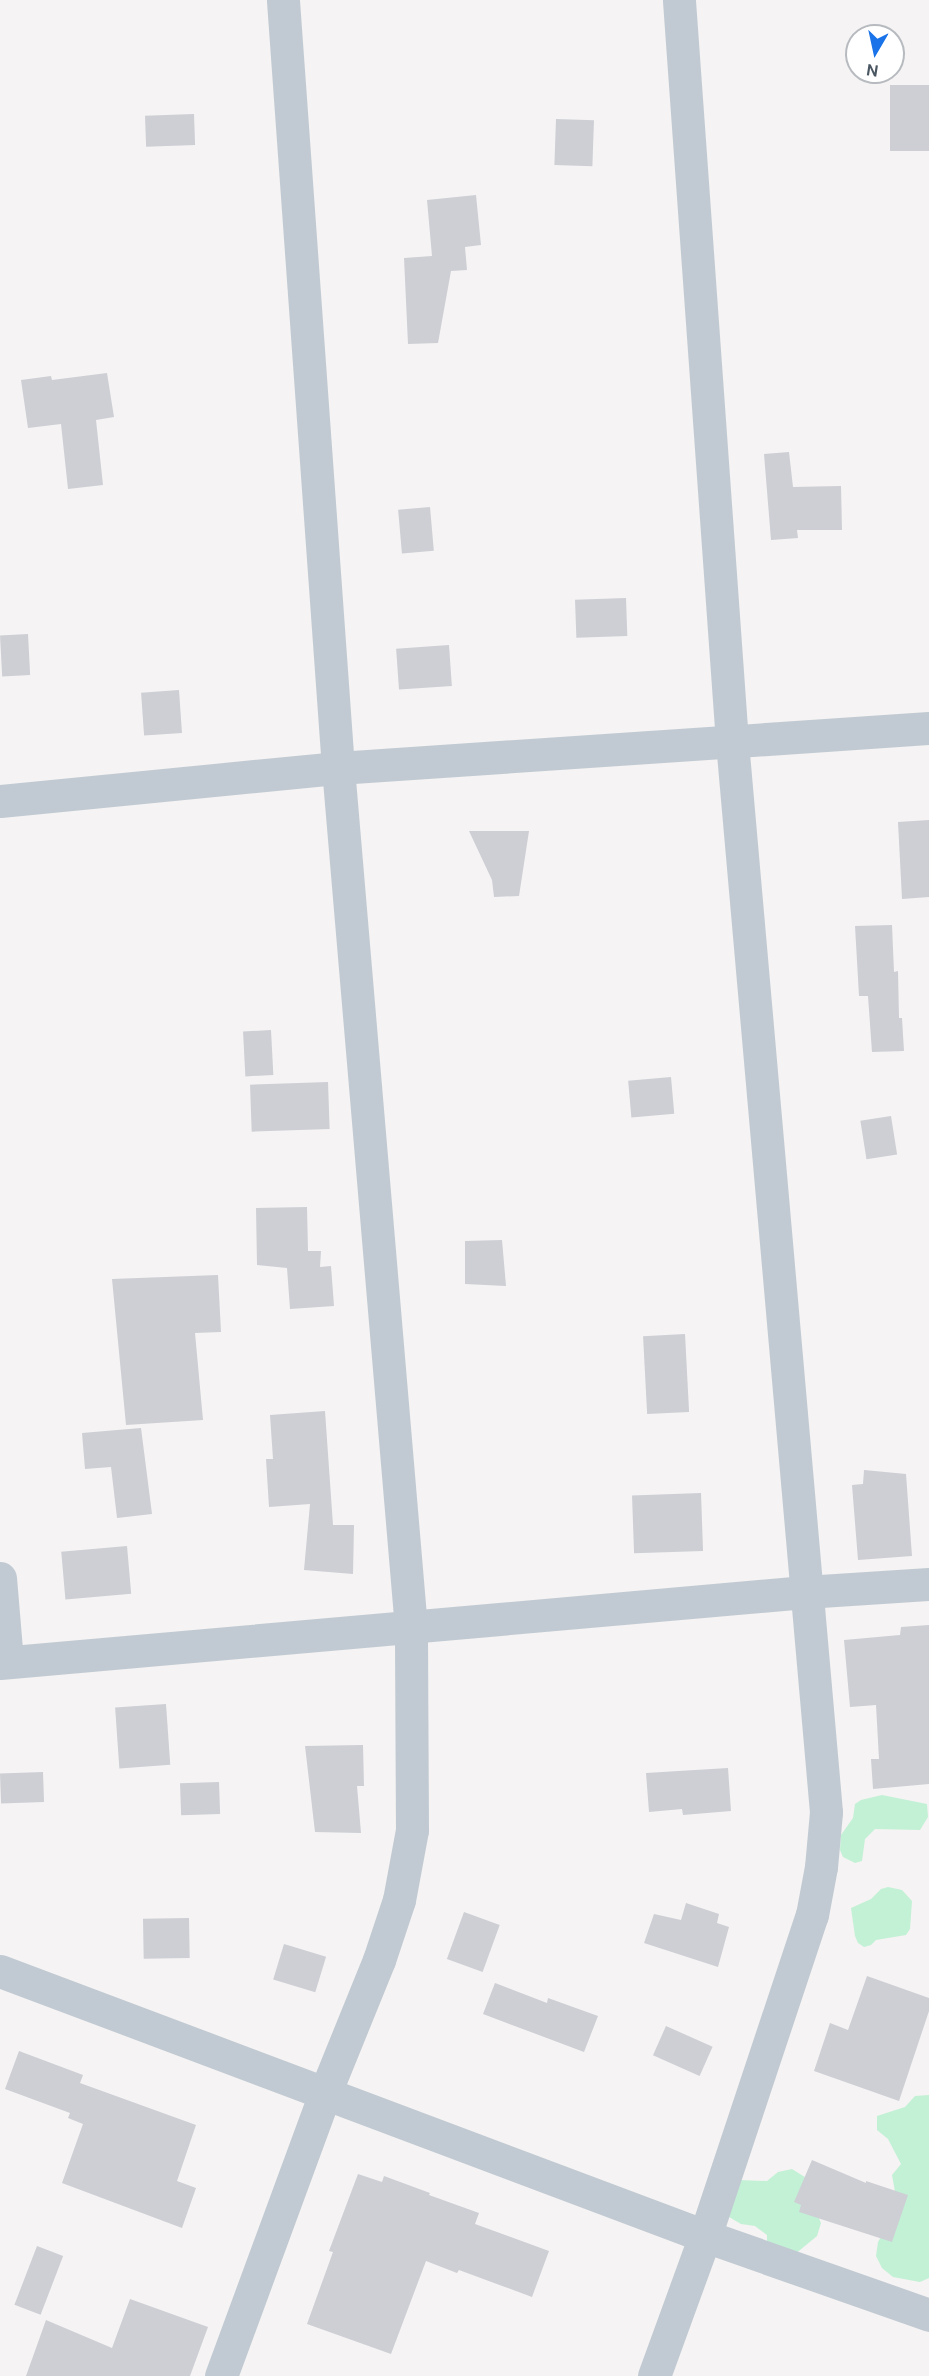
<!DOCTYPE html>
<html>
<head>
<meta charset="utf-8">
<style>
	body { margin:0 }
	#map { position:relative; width:929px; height:2376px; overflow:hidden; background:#f5f3f3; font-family:"DM Sans",sans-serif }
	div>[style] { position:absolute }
	.green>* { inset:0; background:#c3f1d5 }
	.building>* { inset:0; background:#cdcfd5; transform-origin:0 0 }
	.minor>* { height:33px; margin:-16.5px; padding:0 16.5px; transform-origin:16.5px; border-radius:16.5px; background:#c1cad2 }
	span { translate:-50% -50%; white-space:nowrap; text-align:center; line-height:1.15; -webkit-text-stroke:4.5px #fff; paint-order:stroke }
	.north { position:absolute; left:845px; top:24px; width:60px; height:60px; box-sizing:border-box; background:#fff; border:2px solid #b7bbc0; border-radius:50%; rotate:189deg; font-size:16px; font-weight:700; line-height:24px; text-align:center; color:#4a5661 }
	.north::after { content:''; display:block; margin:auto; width:21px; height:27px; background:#1a73e8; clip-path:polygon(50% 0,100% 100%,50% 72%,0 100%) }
</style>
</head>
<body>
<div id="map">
	<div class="green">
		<div style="clip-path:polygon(882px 1795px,927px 1804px,928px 1817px,920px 1830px,875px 1829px,865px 1839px,862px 1861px,855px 1863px,843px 1857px,840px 1850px,841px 1835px,853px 1818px,855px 1804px,861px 1800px)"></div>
		<div style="clip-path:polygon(888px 1887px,902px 1890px,912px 1901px,910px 1929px,906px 1935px,876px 1940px,871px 1945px,864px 1947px,858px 1943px,855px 1936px,851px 1908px,871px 1899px,881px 1889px)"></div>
		<div style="clip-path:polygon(929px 2095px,929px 2278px,920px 2282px,893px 2277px,882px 2268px,876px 2256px,878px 2242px,893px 2216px,897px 2203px,892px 2175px,901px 2164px,888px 2139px,877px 2130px,877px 2116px,905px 2107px,915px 2096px)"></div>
		<div style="clip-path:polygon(792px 2169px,811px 2181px,815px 2209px,821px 2223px,817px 2236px,794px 2255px,767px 2249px,767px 2235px,755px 2226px,741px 2224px,729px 2217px,723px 2204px,739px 2180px,767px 2181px,778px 2172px)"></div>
	</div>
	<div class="building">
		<div style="left:890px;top:85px;width:39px;height:66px"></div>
		<div style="left:194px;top:114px;width:31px;height:49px;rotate:88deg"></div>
		<div style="left:556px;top:119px;width:38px;height:46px;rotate:2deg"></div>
		<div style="clip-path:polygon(476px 195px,481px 245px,465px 247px,467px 270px,451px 271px,438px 343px,408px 344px,404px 258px,432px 256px,427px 200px)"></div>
		<div style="clip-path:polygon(107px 373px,114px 417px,96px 420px,103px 485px,68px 489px,61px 424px,28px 428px,21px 380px,51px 376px,52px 380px)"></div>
		<div style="clip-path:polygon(789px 452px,793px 487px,841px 486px,842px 530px,797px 530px,798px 538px,771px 540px,764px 454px)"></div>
		<div style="left:430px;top:507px;width:44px;height:32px;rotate:85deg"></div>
		<div style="left:626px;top:598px;width:38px;height:51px;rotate:88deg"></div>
		<div style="left:28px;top:634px;width:41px;height:28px;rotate:87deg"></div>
		<div style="left:449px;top:645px;width:41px;height:53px;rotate:86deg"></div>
		<div style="left:179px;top:690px;width:43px;height:38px;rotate:86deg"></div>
		<div style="clip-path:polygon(929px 820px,929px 897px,902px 899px,898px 822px)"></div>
		<div style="clip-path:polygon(469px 831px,529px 831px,519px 896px,494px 897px,492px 880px)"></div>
		<div style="clip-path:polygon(892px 925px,894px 972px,898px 971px,899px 1018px,902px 1018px,904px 1051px,872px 1052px,868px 996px,859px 996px,855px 926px)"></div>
		<div style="left:271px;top:1030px;width:45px;height:28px;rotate:87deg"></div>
		<div style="left:671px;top:1077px;width:37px;height:43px;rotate:85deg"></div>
		<div style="left:328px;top:1082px;width:47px;height:78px;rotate:88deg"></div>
		<div style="left:891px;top:1116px;width:39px;height:31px;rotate:81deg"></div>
		<div style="clip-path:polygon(307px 1207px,308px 1251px,321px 1251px,320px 1267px,331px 1266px,334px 1306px,290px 1309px,287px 1268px,257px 1265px,256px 1208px)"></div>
		<div style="clip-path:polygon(502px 1240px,506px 1286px,465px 1284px,465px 1241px)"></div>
		<div style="clip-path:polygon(218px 1275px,221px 1332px,195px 1333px,203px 1420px,126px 1425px,112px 1279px)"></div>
		<div style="left:685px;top:1334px;width:78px;height:42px;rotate:87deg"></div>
		<div style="clip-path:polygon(325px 1411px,333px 1525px,354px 1525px,353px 1574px,304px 1570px,310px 1504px,269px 1507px,266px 1459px,273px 1459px,270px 1415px)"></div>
		<div style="clip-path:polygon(141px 1428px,152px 1514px,117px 1518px,111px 1467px,85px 1469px,82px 1433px)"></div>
		<div style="clip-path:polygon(864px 1470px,906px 1474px,912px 1556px,858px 1560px,852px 1485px,863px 1484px)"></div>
		<div style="left:701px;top:1493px;width:58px;height:69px;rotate:88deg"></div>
		<div style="left:127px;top:1546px;width:48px;height:66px;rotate:85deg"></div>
		<div style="clip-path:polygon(929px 1625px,929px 1784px,873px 1789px,871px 1759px,879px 1759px,876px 1705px,850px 1707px,844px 1640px,900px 1635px,901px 1627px)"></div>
		<div style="left:166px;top:1704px;width:61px;height:51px;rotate:86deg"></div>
		<div style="clip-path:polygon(363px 1745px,364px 1786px,357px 1786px,361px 1833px,315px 1832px,305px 1746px)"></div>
		<div style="clip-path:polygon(728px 1768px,731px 1811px,683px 1815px,682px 1809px,649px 1812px,646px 1773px)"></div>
		<div style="left:43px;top:1772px;width:30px;height:43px;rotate:88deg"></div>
		<div style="left:219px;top:1782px;width:32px;height:39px;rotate:88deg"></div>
		<div style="clip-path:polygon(686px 1903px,719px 1914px,717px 1923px,729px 1927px,718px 1967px,644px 1943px,654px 1914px,681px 1920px)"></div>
		<div style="left:464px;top:1912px;width:38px;height:50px;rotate:20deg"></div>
		<div style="left:189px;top:1918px;width:40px;height:46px;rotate:89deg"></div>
		<div style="left:284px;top:1944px;width:44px;height:37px;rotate:17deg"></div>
		<div style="clip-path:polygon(867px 1976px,929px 1998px,929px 2011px,899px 2101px,814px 2071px,830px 2023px,848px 2030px)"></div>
		<div style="clip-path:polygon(495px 1983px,547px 2003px,548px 1998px,598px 2016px,584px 2052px,483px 2014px)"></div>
		<div style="left:666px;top:2026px;width:51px;height:32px;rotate:24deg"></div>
		<div style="clip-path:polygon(19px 2051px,83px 2075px,80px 2083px,196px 2125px,177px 2181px,196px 2188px,182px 2228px,62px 2183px,83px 2124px,68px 2118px,70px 2113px,5px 2089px)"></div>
		<div style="clip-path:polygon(812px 2160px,866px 2183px,866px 2181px,908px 2195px,892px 2242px,799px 2212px,801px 2205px,794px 2202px)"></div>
		<div style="clip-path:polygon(358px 2174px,382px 2182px,384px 2176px,430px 2193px,429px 2195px,479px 2213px,475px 2224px,549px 2251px,532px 2297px,459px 2270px,457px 2273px,426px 2261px,391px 2354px,307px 2324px,333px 2252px,329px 2251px)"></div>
		<div style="left:37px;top:2246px;width:28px;height:63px;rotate:21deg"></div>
		<div style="clip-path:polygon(130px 2299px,208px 2327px,190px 2376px,26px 2376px,46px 2320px,112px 2348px)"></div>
	</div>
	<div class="minor">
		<div style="left:0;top:801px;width:340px;rotate:-5.6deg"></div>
		<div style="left:338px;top:768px;width:592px;rotate:-3.87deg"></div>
		<div style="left:0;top:1578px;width:84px;rotate:85.2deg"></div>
		<div style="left:0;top:1663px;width:808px;rotate:-5.04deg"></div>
		<div style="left:805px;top:1592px;width:124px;rotate:-3.7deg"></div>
		<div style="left:0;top:1971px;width:753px;rotate:20.6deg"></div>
		<div style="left:705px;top:2236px;width:238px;rotate:19.4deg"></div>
		<div style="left:221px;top:2376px;width:302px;rotate:-69.8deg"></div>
		<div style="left:325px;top:2093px;width:144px;rotate:-67.9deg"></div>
		<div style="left:379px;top:1960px;width:63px;rotate:-71.6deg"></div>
		<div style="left:399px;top:1900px;width:71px;rotate:-79.5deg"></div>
		<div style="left:412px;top:1830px;width:202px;rotate:-90.3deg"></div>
		<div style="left:411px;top:1628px;width:863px;rotate:-94.85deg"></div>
		<div style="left:338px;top:768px;width:770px;rotate:-94.1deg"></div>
		<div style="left:654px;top:2376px;width:149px;rotate:-70deg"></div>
		<div style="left:705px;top:2236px;width:338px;rotate:-71.6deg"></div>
		<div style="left:812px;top:1915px;width:49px;rotate:-79.4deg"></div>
		<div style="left:821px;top:1867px;width:55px;rotate:-84.8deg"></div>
		<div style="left:826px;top:1812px;width:1074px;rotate:-95.02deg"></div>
		<div style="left:732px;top:742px;width:744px;rotate:-94.09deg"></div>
	</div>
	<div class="north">N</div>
</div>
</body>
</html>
